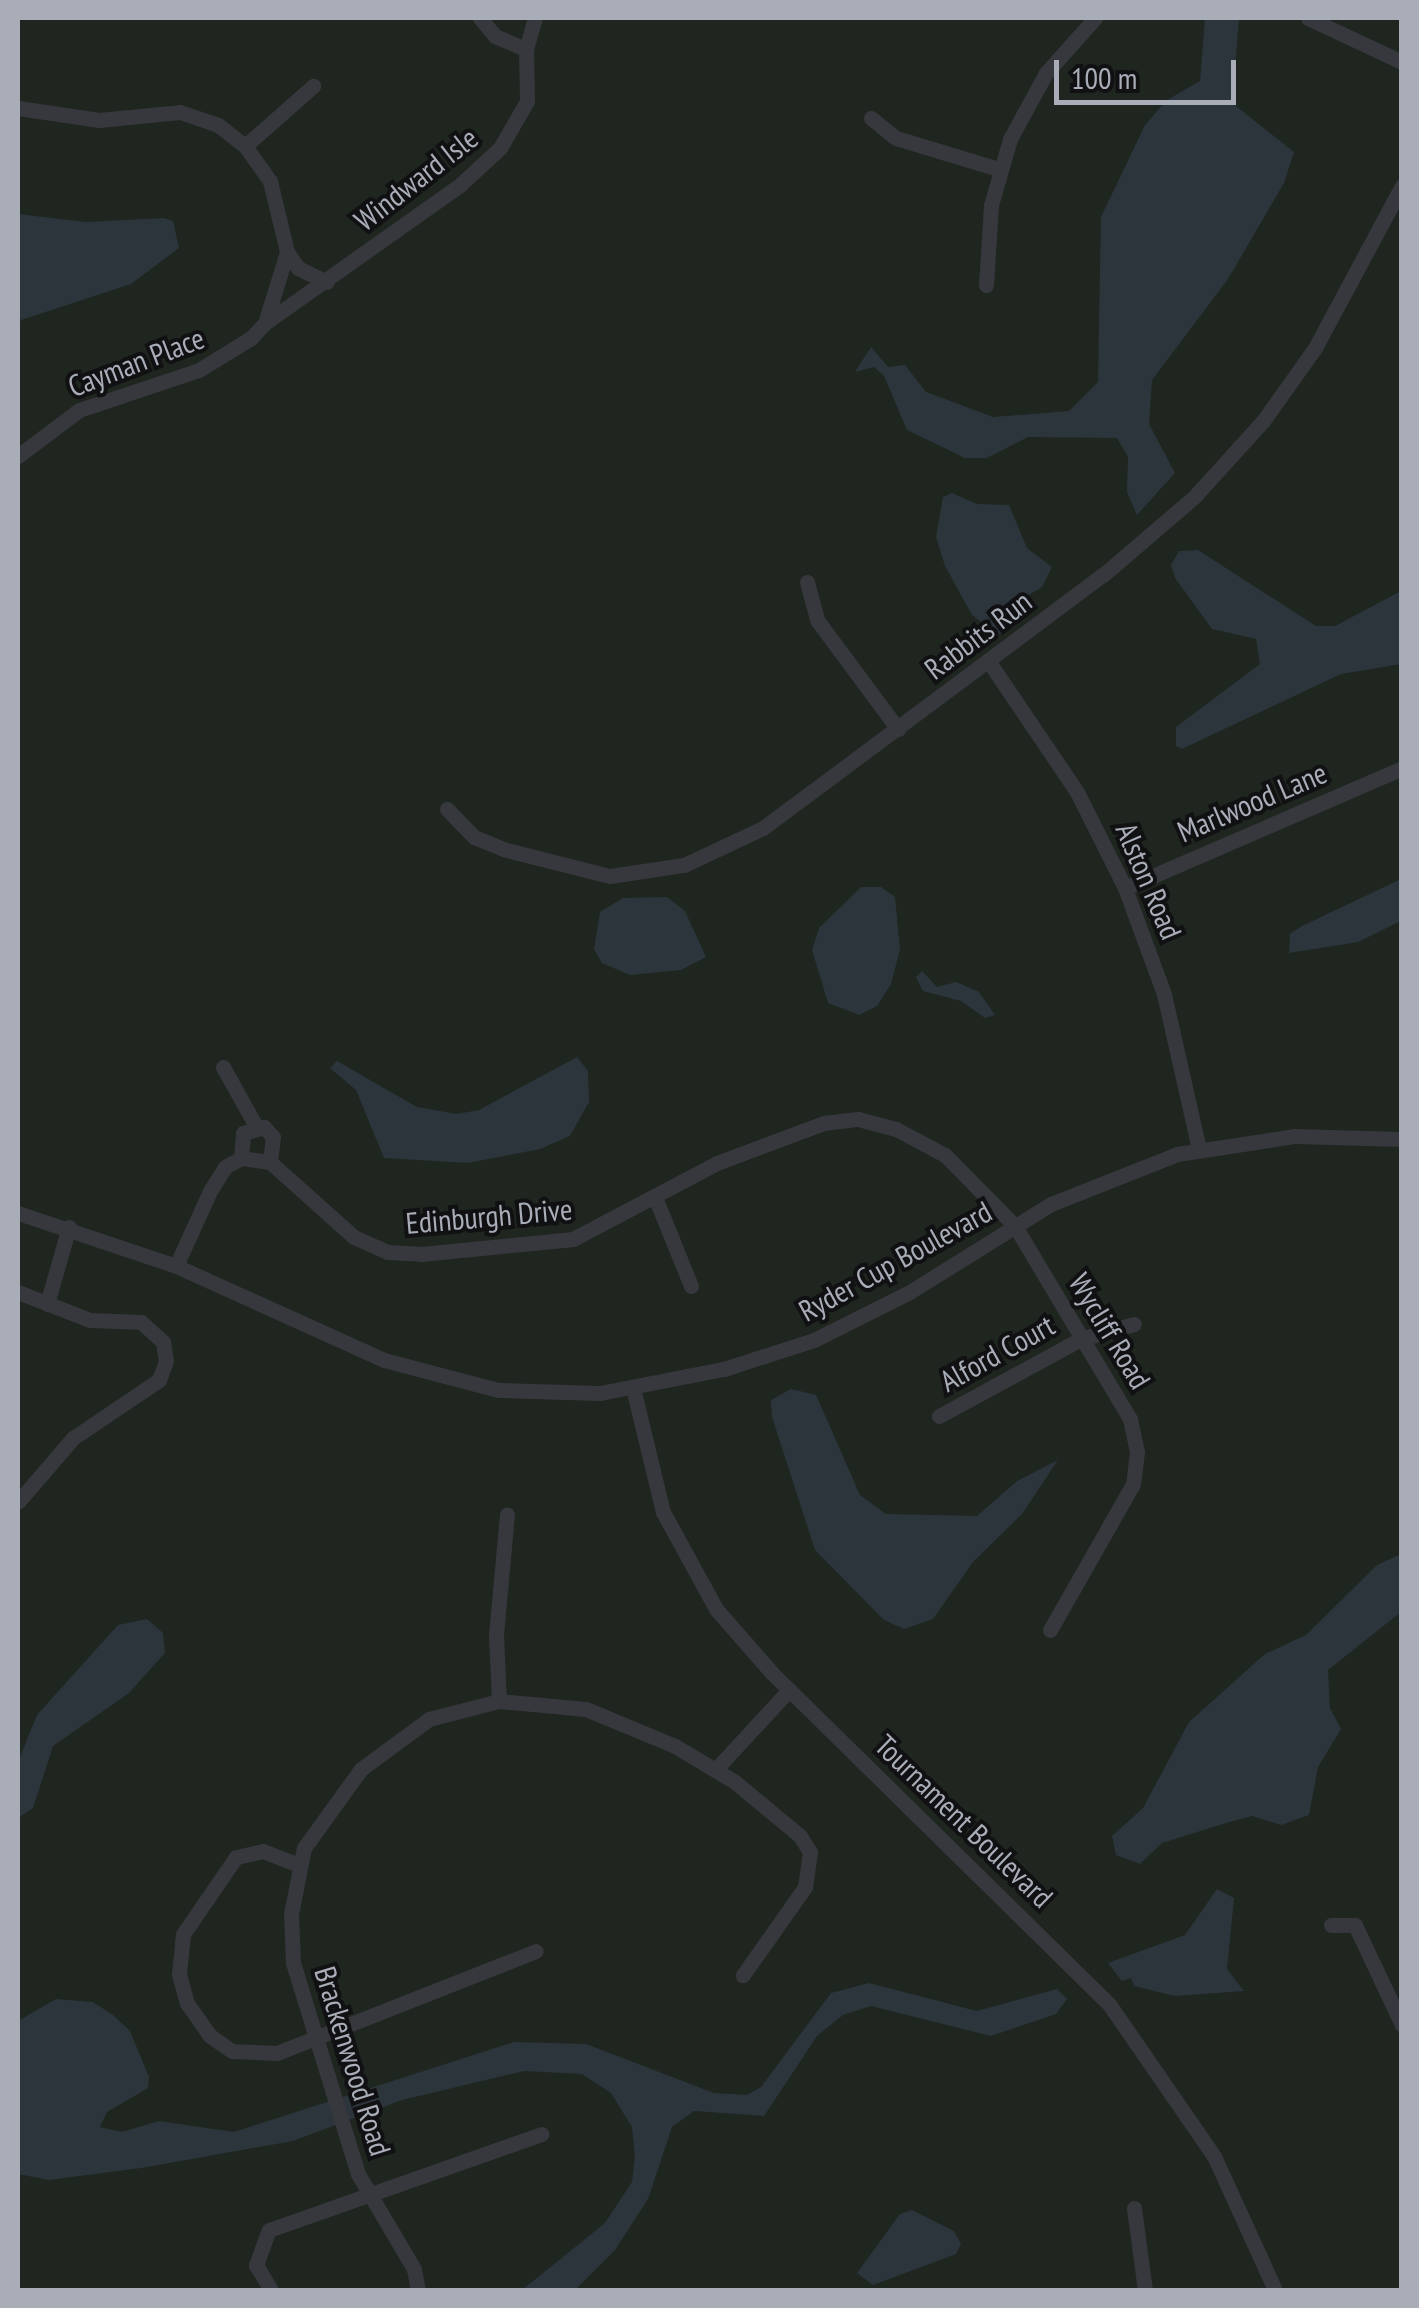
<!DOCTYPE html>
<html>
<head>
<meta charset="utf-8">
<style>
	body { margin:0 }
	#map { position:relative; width:1419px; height:2308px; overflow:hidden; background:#161618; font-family:"PT Sans Narrow",sans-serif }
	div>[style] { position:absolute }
	.green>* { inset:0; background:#1e261f; transform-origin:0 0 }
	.water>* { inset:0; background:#2c353c }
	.minor>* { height:15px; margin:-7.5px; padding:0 7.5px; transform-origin:7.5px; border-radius:7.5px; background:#37383d }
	span { translate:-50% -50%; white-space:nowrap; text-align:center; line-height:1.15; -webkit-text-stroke:8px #111113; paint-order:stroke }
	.street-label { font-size:30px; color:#a8adb8 }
	.frame { position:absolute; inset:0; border:20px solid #a8adb8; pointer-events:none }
	.scale { position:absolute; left:1054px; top:60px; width:182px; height:45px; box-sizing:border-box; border:5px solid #a8adb8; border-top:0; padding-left:12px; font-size:30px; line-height:35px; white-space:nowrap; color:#a8adb8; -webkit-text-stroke:8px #111113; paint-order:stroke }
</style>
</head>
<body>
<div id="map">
	<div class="green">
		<div style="left:18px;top:18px;width:1383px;height:2272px"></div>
	</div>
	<div class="water">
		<div style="clip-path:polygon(1205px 18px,1239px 18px,1232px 103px,1294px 152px,1284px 183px,1228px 279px,1152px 380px,1149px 424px,1175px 473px,1137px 515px,1127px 492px,1128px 457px,1117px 438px,1028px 437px,987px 458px,965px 458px,907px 430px,884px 376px,874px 367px,855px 372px,871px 347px,888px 367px,905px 365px,926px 392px,993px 417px,1069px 411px,1098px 382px,1101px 217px,1145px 125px,1167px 100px,1200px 81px)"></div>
		<div style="clip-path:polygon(18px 214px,86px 222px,164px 218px,173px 221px,179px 248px,131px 284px,18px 321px)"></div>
		<div style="clip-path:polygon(952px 493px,977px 504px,1009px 505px,1027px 548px,1052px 567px,1042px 587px,1007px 608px,1006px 631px,998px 635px,972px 615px,945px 566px,936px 537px,943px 497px)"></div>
		<div style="clip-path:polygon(1198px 550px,1316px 626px,1335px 626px,1401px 591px,1401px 664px,1341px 674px,1182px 749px,1176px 746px,1176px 727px,1260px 664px,1256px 639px,1212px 629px,1175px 578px,1171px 565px,1179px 551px)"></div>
		<div style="clip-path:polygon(1401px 879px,1401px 921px,1358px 942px,1289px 953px,1290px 934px,1302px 926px)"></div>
		<div style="clip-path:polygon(861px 887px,881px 887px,895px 897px,900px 950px,891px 984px,877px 1006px,859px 1015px,828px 1003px,812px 950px,819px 928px)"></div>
		<div style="clip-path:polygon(667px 897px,685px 911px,706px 957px,681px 970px,630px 975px,602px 963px,594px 949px,600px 912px,623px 898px)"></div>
		<div style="clip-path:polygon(922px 971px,937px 987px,956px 982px,979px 992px,995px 1015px,985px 1018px,961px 1001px,923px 991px,916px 977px)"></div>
		<div style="clip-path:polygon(577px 1057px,588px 1071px,589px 1102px,570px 1136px,540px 1149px,468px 1163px,384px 1158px,356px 1090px,330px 1068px,337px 1061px,417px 1107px,457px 1114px,479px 1110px)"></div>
		<div style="clip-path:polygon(791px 1389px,816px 1395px,860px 1495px,886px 1514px,977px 1516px,1017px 1481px,1058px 1460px,1022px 1514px,973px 1562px,933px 1619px,904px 1629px,884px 1620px,815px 1550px,772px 1417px,771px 1400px)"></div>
		<div style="clip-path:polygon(1401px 1554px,1401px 1612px,1328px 1670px,1330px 1708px,1341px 1729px,1318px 1767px,1309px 1815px,1281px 1825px,1252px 1816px,1226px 1823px,1162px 1843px,1140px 1864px,1116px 1855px,1112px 1836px,1143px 1808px,1189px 1722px,1265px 1654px,1306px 1635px,1377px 1565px)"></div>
		<div style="clip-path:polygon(147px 1619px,163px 1633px,165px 1653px,129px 1693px,53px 1746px,33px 1808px,18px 1818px,18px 1762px,37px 1715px,118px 1625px)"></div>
		<div style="clip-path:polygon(1217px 1889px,1234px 1898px,1227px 1969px,1244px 1991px,1174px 1996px,1134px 1986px,1131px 1978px,1122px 1981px,1108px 1963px,1185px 1935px)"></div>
		<div style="clip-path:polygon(869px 1983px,977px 2011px,1057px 1989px,1067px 1999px,1056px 2014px,991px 2036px,871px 2006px,843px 2015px,817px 2036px,764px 2116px,694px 2111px,672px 2127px,648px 2199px,615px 2250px,575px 2290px,522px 2290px,605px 2223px,632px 2182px,635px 2157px,632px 2127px,611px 2093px,582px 2074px,524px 2071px,402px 2100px,293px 2141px,141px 2168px,49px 2180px,18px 2174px,18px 2021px,56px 1999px,93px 2002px,113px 2015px,130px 2031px,149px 2077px,148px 2088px,107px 2112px,100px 2127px,122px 2132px,159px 2121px,234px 2132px,514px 2042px,586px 2044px,714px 2093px,747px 2095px,761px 2087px,831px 1993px)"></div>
		<div style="clip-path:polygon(912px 2210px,954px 2231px,961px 2244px,956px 2254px,873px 2285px,857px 2273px,900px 2214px)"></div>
	</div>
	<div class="minor">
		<div style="left:480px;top:18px;width:23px;rotate:50deg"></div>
		<div style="left:495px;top:36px;width:34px;rotate:23deg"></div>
		<div style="left:526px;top:49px;width:32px;rotate:-74deg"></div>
		<div style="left:1308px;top:18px;width:104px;rotate:25.1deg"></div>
		<div style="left:18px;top:108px;width:82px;rotate:8.4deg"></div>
		<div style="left:99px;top:120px;width:81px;rotate:-5.6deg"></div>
		<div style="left:180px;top:112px;width:40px;rotate:18.9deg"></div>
		<div style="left:218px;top:125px;width:34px;rotate:38deg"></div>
		<div style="left:245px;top:146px;width:43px;rotate:54.5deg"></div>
		<div style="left:270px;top:181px;width:73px;rotate:76.5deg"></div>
		<div style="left:287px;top:252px;width:74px;rotate:107.2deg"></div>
		<div style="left:265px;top:323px;width:21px;rotate:133deg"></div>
		<div style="left:251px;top:338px;width:61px;rotate:148.4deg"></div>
		<div style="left:199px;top:370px;width:126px;rotate:161.6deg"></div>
		<div style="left:79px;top:410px;width:76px;rotate:143deg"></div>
		<div style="left:871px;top:118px;width:32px;rotate:39deg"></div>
		<div style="left:896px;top:138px;width:108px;rotate:16.8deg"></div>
		<div style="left:245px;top:146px;width:91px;rotate:-41.4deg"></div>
		<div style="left:287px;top:252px;width:19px;rotate:55deg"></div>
		<div style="left:298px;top:268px;width:32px;rotate:26deg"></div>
		<div style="left:986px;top:285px;width:80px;rotate:-86.4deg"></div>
		<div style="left:991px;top:205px;width:69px;rotate:-73.9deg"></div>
		<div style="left:1010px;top:139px;width:75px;rotate:-61.4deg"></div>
		<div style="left:1046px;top:73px;width:74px;rotate:-48.3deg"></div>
		<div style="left:265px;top:323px;width:240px;rotate:-35.3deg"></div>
		<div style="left:461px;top:184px;width:53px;rotate:-42.7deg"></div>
		<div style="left:500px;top:148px;width:54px;rotate:-60.1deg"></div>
		<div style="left:527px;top:101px;width:52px;rotate:-91.1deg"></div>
		<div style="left:807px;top:582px;width:39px;rotate:75deg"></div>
		<div style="left:817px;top:620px;width:136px;rotate:53.4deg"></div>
		<div style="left:989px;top:662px;width:157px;rotate:55.9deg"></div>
		<div style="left:1077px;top:792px;width:107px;rotate:63.4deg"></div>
		<div style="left:1125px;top:888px;width:113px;rotate:69.8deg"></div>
		<div style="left:1164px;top:994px;width:159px;rotate:77.3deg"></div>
		<div style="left:447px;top:809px;width:39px;rotate:46deg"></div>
		<div style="left:474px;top:837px;width:31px;rotate:22deg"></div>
		<div style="left:503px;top:849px;width:110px;rotate:14.2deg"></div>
		<div style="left:610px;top:876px;width:75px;rotate:-8.5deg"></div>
		<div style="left:684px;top:865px;width:87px;rotate:-25.1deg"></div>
		<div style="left:763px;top:828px;width:424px;rotate:-36.7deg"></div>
		<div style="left:1103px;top:575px;width:120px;rotate:-40.6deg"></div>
		<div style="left:1194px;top:497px;width:103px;rotate:-47.8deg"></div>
		<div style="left:1263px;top:421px;width:90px;rotate:-54.5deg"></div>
		<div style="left:1315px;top:348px;width:184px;rotate:-61.8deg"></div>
		<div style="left:1125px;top:888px;width:302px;rotate:-23.4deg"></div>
		<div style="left:223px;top:1067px;width:70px;rotate:60.9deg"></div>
		<div style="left:241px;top:1158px;width:25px;rotate:-85deg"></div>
		<div style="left:243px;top:1133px;width:22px;rotate:-16deg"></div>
		<div style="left:264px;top:1127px;width:13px;rotate:48deg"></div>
		<div style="left:273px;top:1137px;width:25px;rotate:97deg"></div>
		<div style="left:655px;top:1197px;width:96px;rotate:68deg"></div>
		<div style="left:18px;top:1213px;width:167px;rotate:18.5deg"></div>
		<div style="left:176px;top:1266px;width:228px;rotate:24.3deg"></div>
		<div style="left:384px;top:1360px;width:118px;rotate:14.7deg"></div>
		<div style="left:498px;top:1390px;width:102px;rotate:1.7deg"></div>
		<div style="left:600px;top:1393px;width:126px;rotate:-11deg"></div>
		<div style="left:724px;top:1369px;width:95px;rotate:-17.9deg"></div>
		<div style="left:814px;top:1340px;width:105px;rotate:-26.6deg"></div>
		<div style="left:908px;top:1293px;width:168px;rotate:-31.9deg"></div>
		<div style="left:1051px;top:1204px;width:136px;rotate:-21.6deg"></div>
		<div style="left:1177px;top:1154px;width:118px;rotate:-8.7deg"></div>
		<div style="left:1294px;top:1136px;width:108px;rotate:1.6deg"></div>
		<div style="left:176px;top:1266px;width:82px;rotate:-65.6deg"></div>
		<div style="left:210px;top:1191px;width:28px;rotate:-58deg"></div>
		<div style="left:225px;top:1167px;width:18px;rotate:-29deg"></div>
		<div style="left:241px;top:1158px;width:29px;rotate:8deg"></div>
		<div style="left:270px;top:1162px;width:113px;rotate:41.8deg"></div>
		<div style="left:354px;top:1237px;width:37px;rotate:24deg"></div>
		<div style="left:388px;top:1252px;width:33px;rotate:3deg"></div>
		<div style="left:421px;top:1254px;width:153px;rotate:-5.6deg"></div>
		<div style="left:573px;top:1239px;width:163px;rotate:-27.8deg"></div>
		<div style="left:717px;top:1163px;width:114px;rotate:-20.5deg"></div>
		<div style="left:824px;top:1123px;width:34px;rotate:-7deg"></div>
		<div style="left:858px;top:1119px;width:39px;rotate:15deg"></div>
		<div style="left:896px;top:1129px;width:55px;rotate:28deg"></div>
		<div style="left:945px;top:1155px;width:100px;rotate:45.4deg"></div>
		<div style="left:1015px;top:1226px;width:225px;rotate:59.2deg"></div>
		<div style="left:1130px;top:1419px;width:34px;rotate:78deg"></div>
		<div style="left:1137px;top:1452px;width:32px;rotate:97deg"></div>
		<div style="left:1133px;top:1484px;width:168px;rotate:119.6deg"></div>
		<div style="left:18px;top:1292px;width:77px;rotate:21.3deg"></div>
		<div style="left:90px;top:1320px;width:51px;rotate:2.2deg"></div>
		<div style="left:141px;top:1322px;width:30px;rotate:42deg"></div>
		<div style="left:163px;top:1342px;width:19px;rotate:81deg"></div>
		<div style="left:166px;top:1361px;width:20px;rotate:110deg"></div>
		<div style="left:159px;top:1380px;width:104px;rotate:146deg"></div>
		<div style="left:73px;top:1438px;width:84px;rotate:130.7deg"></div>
		<div style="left:47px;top:1304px;width:80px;rotate:-74.1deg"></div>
		<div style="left:633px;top:1388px;width:128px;rotate:76.4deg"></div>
		<div style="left:663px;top:1512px;width:111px;rotate:61.3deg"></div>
		<div style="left:716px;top:1609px;width:85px;rotate:48.8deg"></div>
		<div style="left:772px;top:1673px;width:472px;rotate:44.5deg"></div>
		<div style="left:1109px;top:2004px;width:185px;rotate:55.4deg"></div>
		<div style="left:1214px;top:2156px;width:147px;rotate:65.5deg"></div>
		<div style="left:939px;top:1416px;width:162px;rotate:-28.5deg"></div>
		<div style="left:1081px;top:1339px;width:55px;rotate:-15.8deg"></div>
		<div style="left:499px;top:1701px;width:66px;rotate:-92.6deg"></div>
		<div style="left:496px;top:1635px;width:121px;rotate:-84.8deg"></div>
		<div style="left:716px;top:1769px;width:108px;rotate:-47.3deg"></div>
		<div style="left:299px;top:1865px;width:39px;rotate:-159deg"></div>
		<div style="left:263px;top:1851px;width:28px;rotate:167deg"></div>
		<div style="left:236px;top:1857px;width:93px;rotate:124.5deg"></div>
		<div style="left:183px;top:1934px;width:40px;rotate:95.7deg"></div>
		<div style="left:179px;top:1974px;width:30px;rotate:75deg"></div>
		<div style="left:187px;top:2003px;width:39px;rotate:55deg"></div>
		<div style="left:209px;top:2035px;width:28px;rotate:35deg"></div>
		<div style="left:232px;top:2051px;width:45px;rotate:2.5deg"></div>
		<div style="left:277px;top:2053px;width:278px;rotate:-21.5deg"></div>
		<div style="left:1331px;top:1925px;width:24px"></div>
		<div style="left:1355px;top:1925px;width:110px;rotate:64.8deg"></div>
		<div style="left:1134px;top:2208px;width:83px;rotate:82.4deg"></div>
		<div style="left:271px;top:2290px;width:29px;rotate:-121deg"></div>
		<div style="left:256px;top:2265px;width:37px;rotate:-70deg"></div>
		<div style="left:269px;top:2230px;width:289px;rotate:-19.4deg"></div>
		<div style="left:418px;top:2290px;width:21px;rotate:-101deg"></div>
		<div style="left:414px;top:2269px;width:110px;rotate:-120.5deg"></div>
		<div style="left:358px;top:2174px;width:221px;rotate:-107.1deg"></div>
		<div style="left:293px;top:1963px;width:49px;rotate:-92.3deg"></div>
		<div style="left:291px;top:1914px;width:67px;rotate:-78.9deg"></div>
		<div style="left:304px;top:1848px;width:97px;rotate:-54.2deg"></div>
		<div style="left:361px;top:1769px;width:84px;rotate:-36.3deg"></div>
		<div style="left:429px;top:1719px;width:72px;rotate:-14.4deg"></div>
		<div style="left:499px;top:1701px;width:87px;rotate:5.3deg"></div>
		<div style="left:586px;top:1709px;width:96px;rotate:22.6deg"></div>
		<div style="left:675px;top:1746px;width:70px;rotate:31deg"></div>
		<div style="left:735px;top:1782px;width:85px;rotate:39.7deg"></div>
		<div style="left:800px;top:1836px;width:19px;rotate:58deg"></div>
		<div style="left:810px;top:1852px;width:35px;rotate:98deg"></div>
		<div style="left:805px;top:1887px;width:108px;rotate:125.2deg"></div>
	</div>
	<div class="street-label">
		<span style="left:416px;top:179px;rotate:-38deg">Windward Isle</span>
		<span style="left:136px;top:362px;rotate:-21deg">Cayman Place</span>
		<span style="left:978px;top:635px;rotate:-37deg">Rabbits Run</span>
		<span style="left:1252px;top:802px;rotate:-23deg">Marlwood Lane</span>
		<span style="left:1149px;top:881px;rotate:67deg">Alston Road</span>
		<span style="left:489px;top:1216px;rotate:-5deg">Edinburgh Drive</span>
		<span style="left:895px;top:1261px;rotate:-29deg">Ryder Cup Boulevard</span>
		<span style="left:1110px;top:1331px;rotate:59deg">Wycliff Road</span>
		<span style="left:997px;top:1353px;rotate:-29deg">Alford Court</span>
		<span style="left:964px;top:1821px;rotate:44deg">Tournament Boulevard</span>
		<span style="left:353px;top:2061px;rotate:73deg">Brackenwood Road</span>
	</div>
	<div class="frame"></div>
	<div class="scale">100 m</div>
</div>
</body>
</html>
